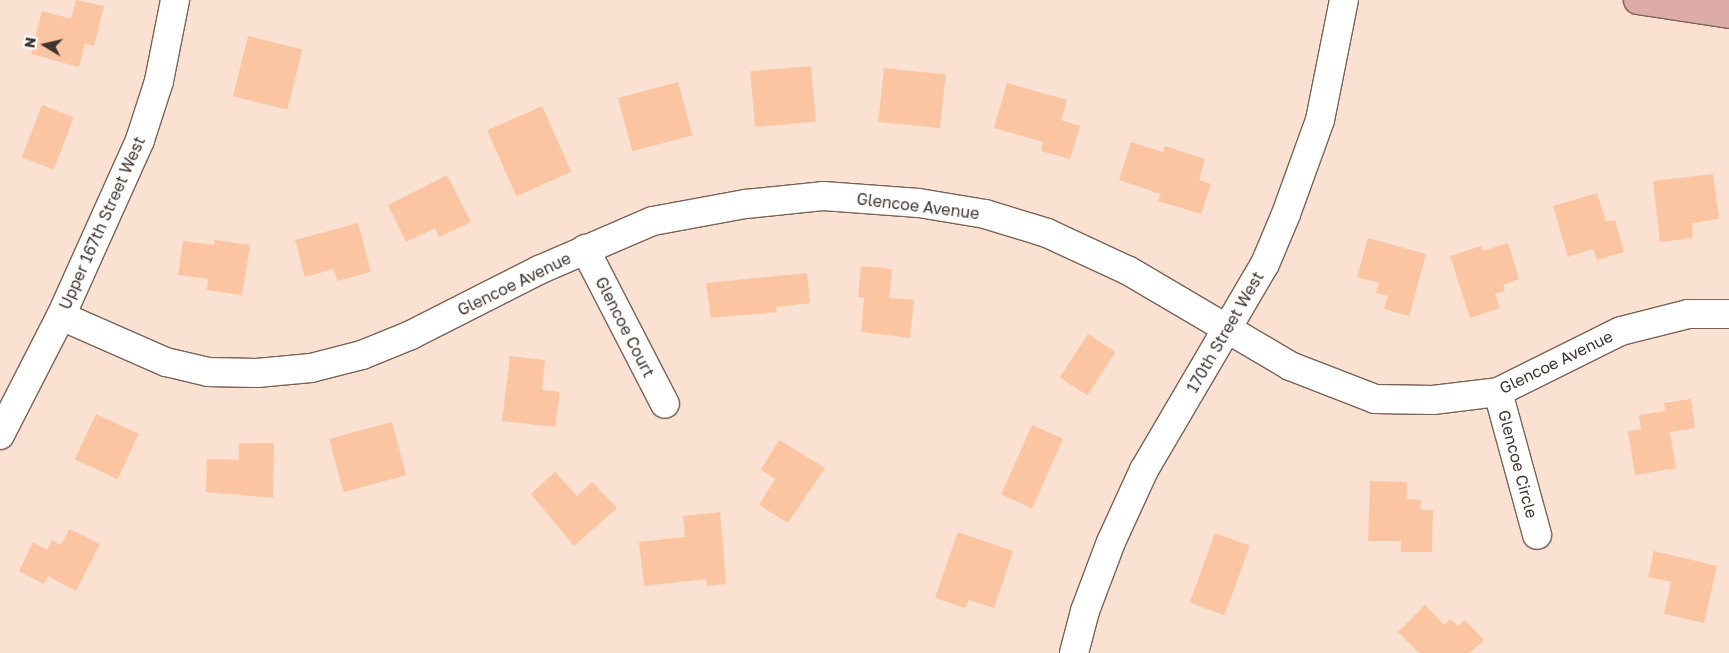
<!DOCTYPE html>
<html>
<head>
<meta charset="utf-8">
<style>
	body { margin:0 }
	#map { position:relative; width:1729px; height:653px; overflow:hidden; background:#fbe1d1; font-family:"Golos Text",sans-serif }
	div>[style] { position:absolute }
	.building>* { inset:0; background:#fcc5a2; transform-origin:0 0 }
	.roads { filter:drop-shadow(1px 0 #7a6355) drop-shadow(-1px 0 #7a6355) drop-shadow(0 1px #7a6355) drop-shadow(0 -1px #7a6355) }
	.minor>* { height:28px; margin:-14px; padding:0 14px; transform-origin:14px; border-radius:14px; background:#fff }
	.major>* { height:28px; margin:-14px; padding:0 14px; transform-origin:14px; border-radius:14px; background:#ddaca6 }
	span { translate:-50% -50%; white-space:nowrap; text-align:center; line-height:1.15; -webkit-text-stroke:5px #fff; paint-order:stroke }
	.street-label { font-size:16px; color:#3f352f }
	.north { position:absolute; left:20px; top:20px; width:50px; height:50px; -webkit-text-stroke:4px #fff; paint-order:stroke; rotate:279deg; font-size:14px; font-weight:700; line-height:20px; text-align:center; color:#3f352f }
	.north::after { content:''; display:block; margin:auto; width:18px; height:22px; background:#3f352f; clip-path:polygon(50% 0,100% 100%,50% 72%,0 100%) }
</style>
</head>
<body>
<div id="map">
	<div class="building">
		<div style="clip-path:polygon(76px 0,104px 6px,94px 46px,85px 43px,79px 67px,31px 54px,42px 11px,71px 19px)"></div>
		<div style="left:248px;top:36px;width:56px;height:62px;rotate:14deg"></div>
		<div style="left:811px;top:66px;width:56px;height:61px;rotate:85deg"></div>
		<div style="left:884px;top:68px;width:62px;height:54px;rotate:6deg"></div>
		<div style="left:678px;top:82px;width:55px;height:62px;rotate:75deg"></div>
		<div style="clip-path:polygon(1007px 83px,1067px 100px,1061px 120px,1080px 126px,1070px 159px,1041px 151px,1043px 142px,994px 128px)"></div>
		<div style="left:42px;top:105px;width:34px;height:56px;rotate:21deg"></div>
		<div style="left:542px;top:106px;width:72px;height:60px;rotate:66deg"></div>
		<div style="clip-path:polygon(1131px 142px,1163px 152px,1165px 146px,1205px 159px,1199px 180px,1211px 184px,1201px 214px,1158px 201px,1161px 194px,1119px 180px)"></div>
		<div style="clip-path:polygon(1713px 174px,1719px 219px,1692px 223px,1693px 238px,1660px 242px,1653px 181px)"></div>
		<div style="clip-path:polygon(447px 175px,471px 222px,439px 237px,435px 228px,406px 242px,388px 205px)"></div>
		<div style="clip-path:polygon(1597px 193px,1606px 222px,1615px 220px,1624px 252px,1597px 260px,1593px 249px,1568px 257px,1553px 206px)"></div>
		<div style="clip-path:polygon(358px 223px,371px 272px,337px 281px,334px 269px,305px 277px,295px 240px)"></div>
		<div style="clip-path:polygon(1368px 238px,1426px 254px,1409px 316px,1384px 309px,1388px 296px,1376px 293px,1379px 283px,1357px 277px)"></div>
		<div style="clip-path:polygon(215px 240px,250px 245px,242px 295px,207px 290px,208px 279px,178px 275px,183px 241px,214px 245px)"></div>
		<div style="clip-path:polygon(1508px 243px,1519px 279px,1503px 285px,1505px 291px,1495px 294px,1500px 308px,1470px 318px,1450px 256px,1481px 246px,1483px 251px)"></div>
		<div style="clip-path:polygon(861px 266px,892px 269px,889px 298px,914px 300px,910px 338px,861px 332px,864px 298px,858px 297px)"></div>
		<div style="clip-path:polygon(807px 273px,810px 303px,776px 307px,777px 312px,711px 318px,706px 283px)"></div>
		<div style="left:1088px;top:334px;width:33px;height:52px;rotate:33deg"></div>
		<div style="clip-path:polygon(510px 356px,545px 360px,542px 390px,560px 392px,555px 427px,502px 421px)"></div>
		<div style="clip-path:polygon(1691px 399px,1695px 428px,1670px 432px,1676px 468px,1635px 475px,1628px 431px,1641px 429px,1639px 415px,1666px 411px,1664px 403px)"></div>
		<div style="left:96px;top:414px;width:47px;height:50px;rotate:25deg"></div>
		<div style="left:392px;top:422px;width:55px;height:65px;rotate:75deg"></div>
		<div style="left:1032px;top:425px;width:34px;height:76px;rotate:24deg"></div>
		<div style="clip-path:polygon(779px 440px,825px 468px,788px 523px,759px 505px,775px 479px,761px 470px)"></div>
		<div style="clip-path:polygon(239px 443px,274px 443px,273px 498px,206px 492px,207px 459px,239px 460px)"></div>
		<div style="clip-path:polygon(555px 472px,577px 496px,592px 482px,617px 508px,574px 546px,531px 494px)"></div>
		<div style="clip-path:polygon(1370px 481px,1407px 482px,1407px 499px,1421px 500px,1420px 510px,1433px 510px,1432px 552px,1401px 552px,1401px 541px,1368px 541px)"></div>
		<div style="clip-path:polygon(720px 512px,726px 584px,707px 586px,706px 579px,644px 586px,639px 542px,685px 537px,683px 516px)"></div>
		<div style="clip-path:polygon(69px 529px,100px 544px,76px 591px,48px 576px,44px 584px,19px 571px,33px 542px,47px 550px,52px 540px,61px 545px)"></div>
		<div style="clip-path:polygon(958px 532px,1013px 551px,994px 608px,969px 600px,965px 608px,935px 598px)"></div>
		<div style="left:1215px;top:533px;width:37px;height:74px;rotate:20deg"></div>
		<div style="clip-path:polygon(1654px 551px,1717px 566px,1704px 623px,1664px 614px,1671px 582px,1648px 577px)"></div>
		<div style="clip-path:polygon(1425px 605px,1444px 625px,1450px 619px,1458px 626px,1465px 620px,1484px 640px,1469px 653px,1419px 653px,1398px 632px)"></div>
	</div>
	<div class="roads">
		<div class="minor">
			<div style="left:585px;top:249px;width:174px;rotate:62.7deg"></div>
			<div style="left:61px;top:316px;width:115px;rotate:23.7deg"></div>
			<div style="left:166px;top:362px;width:43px;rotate:13.4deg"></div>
			<div style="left:208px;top:372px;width:49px;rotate:1.2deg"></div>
			<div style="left:257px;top:373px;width:54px;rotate:-5.3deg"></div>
			<div style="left:311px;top:368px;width:53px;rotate:-14.3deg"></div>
			<div style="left:362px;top:355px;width:53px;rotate:-22.2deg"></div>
			<div style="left:411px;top:335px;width:144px;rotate:-26.9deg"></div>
			<div style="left:539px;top:270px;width:124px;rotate:-23.3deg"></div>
			<div style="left:653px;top:221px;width:95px;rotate:-10.4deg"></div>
			<div style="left:746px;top:204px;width:77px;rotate:-5.9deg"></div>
			<div style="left:823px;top:196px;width:96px;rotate:4.2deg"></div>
			<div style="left:919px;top:203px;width:67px;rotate:9.5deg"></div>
			<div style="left:985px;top:214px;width:65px;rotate:17deg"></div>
			<div style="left:1047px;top:233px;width:90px;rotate:24.9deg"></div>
			<div style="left:1129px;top:271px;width:187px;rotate:30.5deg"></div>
			<div style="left:1290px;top:366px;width:91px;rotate:21.2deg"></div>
			<div style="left:1375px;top:399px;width:58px;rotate:1deg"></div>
			<div style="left:1433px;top:400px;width:65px;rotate:-7deg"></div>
			<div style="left:1498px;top:392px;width:137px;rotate:-26.4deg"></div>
			<div style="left:1621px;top:331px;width:69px;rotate:-14.2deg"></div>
			<div style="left:1688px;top:314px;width:41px"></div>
			<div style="left:1498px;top:392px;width:148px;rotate:74.7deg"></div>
			<div style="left:0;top:435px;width:134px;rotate:-62.9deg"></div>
			<div style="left:61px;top:316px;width:193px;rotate:-65.8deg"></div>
			<div style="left:140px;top:140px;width:62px;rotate:-72.1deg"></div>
			<div style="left:159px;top:81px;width:83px;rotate:-78.8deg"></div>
			<div style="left:1074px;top:653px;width:43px;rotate:-75.3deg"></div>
			<div style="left:1085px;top:611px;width:74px;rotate:-69.4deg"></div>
			<div style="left:1111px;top:542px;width:79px;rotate:-65.4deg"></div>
			<div style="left:1144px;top:470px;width:239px;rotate:-59.6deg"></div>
			<div style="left:1265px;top:264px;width:54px;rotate:-67.2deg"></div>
			<div style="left:1286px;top:214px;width:100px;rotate:-70.1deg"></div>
			<div style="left:1320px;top:120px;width:122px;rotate:-78.7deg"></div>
		</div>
		<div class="major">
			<div style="left:1638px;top:0;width:92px;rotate:8.7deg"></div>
		</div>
	</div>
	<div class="street-label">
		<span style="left:918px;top:206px;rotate:7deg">Glencoe Avenue</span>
		<span style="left:102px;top:223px;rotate:-66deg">Upper 167th Street West</span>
		<span style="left:514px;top:284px;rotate:-26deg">Glencoe Avenue</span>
		<span style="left:625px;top:327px;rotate:63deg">Glencoe Court</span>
		<span style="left:1225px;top:332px;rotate:-60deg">170th Street West</span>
		<span style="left:1556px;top:362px;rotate:-26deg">Glencoe Avenue</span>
		<span style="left:1518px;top:464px;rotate:75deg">Glencoe Circle</span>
	</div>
	<div class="north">N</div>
</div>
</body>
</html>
